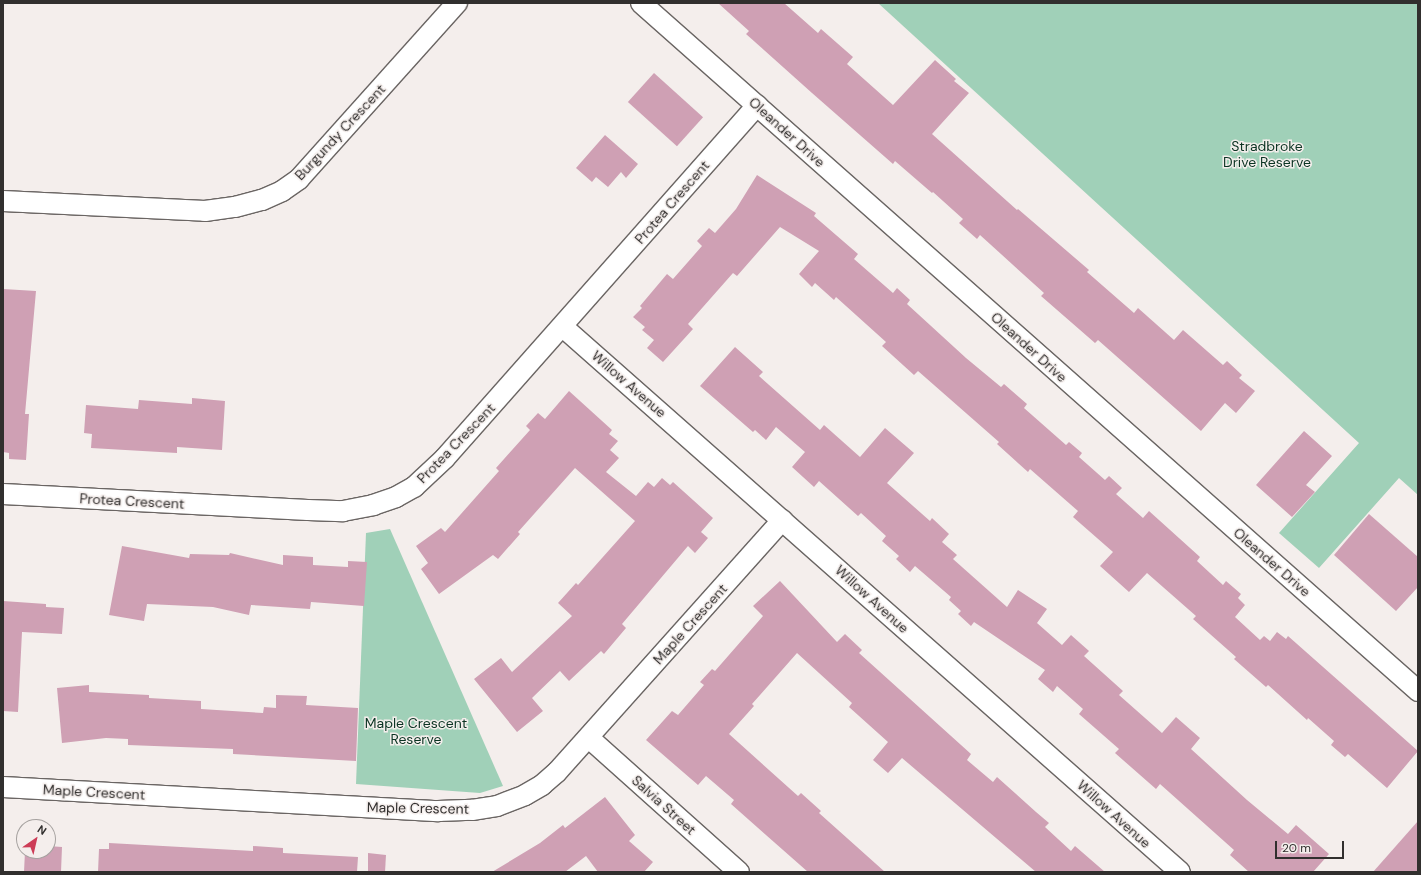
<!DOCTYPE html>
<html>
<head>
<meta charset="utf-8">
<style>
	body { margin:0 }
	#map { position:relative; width:1421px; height:875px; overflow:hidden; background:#f4eeec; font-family:"DM Sans",sans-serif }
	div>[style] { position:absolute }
	.green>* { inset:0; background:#a0d0b8 }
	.building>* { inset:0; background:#cfa0b4; transform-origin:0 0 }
	.roads { filter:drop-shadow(1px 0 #6a6563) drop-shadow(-1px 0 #6a6563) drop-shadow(0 1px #6a6563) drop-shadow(0 -1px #6a6563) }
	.minor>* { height:20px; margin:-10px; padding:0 10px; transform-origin:10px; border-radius:10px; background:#fff }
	span { translate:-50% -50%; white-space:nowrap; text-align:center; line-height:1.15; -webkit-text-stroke:3px #f4eeec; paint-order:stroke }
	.street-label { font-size:14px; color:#312f2e }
	.park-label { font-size:14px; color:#0b3423 }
	.frame { position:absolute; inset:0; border:4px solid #312f2e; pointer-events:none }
	.north { position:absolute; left:16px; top:819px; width:40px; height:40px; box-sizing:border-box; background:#f4eeec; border:1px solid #a6a2a0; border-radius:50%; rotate:34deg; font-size:11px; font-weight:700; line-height:16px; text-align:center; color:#312f2e }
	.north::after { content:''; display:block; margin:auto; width:14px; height:18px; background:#cd3d57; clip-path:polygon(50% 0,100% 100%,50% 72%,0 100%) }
	.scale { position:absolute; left:1275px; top:841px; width:69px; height:18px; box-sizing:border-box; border:2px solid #312f2e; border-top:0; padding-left:5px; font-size:12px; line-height:14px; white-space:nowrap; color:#312f2e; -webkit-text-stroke:3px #f4eeec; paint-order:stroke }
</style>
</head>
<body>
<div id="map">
	<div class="green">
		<div style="clip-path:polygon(878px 3px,1418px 3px,1418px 495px,1399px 478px,1319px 568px,1279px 533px,1359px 443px)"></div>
		<div style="clip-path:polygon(390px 529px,503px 786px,480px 793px,356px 784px,366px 533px)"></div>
	</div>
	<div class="building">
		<div style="clip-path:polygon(718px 3px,784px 3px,818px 33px,821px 29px,853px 57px,847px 64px,893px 105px,935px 60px,956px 79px,954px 81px,969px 93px,932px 134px,1017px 210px,1018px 209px,1089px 270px,1087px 272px,1134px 313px,1138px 308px,1174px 340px,1183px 330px,1223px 365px,1227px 361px,1242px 375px,1239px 378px,1255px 391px,1236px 413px,1225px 403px,1201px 431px,1098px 340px,1095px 343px,1041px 296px,1044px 293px,980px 235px,977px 239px,959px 223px,963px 219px,933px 192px,932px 193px,895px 161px,893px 164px,812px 93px,746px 34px,749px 31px)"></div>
		<div style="left:654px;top:73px;width:66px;height:39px;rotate:42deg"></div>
		<div style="clip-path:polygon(605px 135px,638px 164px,626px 178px,621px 172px,608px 187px,596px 177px,592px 182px,576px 168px)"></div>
		<div style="clip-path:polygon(757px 175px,816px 213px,814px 216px,858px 254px,854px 259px,893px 293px,897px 288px,910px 300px,907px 304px,966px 358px,1001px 387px,1004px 384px,1027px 404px,1024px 408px,1066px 445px,1069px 442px,1082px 453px,1079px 457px,1105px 480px,1109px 476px,1122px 488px,1116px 494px,1143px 518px,1149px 511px,1200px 557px,1197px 561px,1223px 585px,1226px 581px,1241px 594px,1238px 598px,1245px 605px,1235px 617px,1260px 640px,1264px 636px,1270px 641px,1277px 632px,1286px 639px,1288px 636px,1418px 751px,1387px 788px,1348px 754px,1345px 757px,1331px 745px,1334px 741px,1308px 718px,1307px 720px,1268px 685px,1266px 687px,1234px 659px,1236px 657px,1193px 619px,1196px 616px,1147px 573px,1129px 592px,1100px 566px,1113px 552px,1073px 517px,1078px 511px,1030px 469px,1028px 472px,997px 444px,999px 442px,918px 371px,914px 375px,882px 346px,886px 342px,836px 297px,834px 300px,815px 283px,812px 287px,799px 274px,819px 251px,780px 227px,737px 276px,733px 273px,688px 324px,693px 329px,663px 362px,647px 348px,654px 340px,642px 330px,645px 327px,633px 317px,642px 308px,640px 306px,667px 274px,673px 279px,702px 246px,697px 241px,709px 228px,715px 233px,736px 209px)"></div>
		<div style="clip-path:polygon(3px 289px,36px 291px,25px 414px,29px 414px,26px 460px,9px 459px,9px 453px,3px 452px)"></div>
		<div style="clip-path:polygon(735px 347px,763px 372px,759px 376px,820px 430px,824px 425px,860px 457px,885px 428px,914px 453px,887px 483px,930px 521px,932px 518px,949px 534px,942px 542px,957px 555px,953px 559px,1007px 607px,1018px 590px,1047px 609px,1037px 623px,1062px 645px,1071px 635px,1089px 651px,1084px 656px,1123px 691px,1119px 695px,1162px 733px,1176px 717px,1200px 738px,1191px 749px,1247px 800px,1288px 834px,1296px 825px,1329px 854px,1313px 872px,1249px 872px,1230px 855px,1234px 850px,1160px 784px,1156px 789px,1115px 753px,1119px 749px,1079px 714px,1083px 709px,1057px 686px,1053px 692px,1038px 679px,1045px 670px,974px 622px,971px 626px,958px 614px,961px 611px,949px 600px,951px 597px,915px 566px,910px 572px,896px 559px,899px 556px,882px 541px,886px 536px,861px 513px,858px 516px,819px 481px,814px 487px,792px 467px,805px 452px,776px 427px,766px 440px,755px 430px,753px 432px,700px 386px)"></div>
		<div style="clip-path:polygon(569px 391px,612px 430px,609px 434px,618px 441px,610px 450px,619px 458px,606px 472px,636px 496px,648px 482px,654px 487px,662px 478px,670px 485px,673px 482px,713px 518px,701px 532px,708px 538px,695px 553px,688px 546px,622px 624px,626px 628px,604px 654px,601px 651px,569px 681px,560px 671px,532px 698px,543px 711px,517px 732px,474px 679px,501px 658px,512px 672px,572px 616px,558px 603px,576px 583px,578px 585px,635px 521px,575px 468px,518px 532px,520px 534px,498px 559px,493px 555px,439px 594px,421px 569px,428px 563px,416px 546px,441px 528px,445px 532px,499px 471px,496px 468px,530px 430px,526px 426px,538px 413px,545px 419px)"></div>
		<div style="clip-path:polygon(192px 398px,225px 401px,222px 450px,177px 447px,177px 453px,91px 448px,92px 434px,84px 433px,86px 405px,138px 409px,139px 400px,192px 404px)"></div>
		<div style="clip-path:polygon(1304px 431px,1332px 456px,1306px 485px,1315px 492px,1292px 517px,1256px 485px)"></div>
		<div style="clip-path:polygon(1369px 514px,1418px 557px,1418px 587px,1396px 611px,1334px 555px)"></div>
		<div style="clip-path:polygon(122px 546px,189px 558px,190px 554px,229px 555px,230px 553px,283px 565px,283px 555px,313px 557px,313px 565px,348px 567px,348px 561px,367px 562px,364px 606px,311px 602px,310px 609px,251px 605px,249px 615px,213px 607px,147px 604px,144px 621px,109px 615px)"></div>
		<div style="clip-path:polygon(780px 581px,837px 642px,845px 634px,862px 650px,859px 653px,971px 754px,967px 760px,993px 782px,997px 777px,1036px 812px,1049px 823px,1045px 827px,1071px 851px,1075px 846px,1105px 872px,1036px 872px,902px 758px,888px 773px,873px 760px,888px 742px,849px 707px,852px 703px,797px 653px,752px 704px,754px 706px,729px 734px,798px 796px,801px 793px,821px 811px,819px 813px,885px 872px,808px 872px,731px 804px,734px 800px,706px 776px,698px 785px,646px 740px,672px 711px,678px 715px,704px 685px,700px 682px,712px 669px,715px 671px,763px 616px,753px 606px)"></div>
		<div style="clip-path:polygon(3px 601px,46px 604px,46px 607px,64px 608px,62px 634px,22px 632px,18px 712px,3px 711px)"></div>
		<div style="clip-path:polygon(89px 685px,89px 692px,149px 695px,149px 698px,201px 701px,201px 709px,263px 713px,264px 707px,276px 708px,276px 695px,307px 696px,306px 705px,358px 708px,356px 761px,233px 754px,233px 749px,128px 745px,128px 739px,106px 738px,62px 743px,57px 688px)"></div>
		<div style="clip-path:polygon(605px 797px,635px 835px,629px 841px,653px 862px,644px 872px,598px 872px,586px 856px,565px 872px,492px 872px,540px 843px,563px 825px,565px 828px)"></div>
		<div style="clip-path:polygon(1418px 821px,1418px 872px,1373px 872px)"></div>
		<div style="clip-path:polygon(109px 843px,253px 851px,253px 846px,283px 848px,283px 853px,358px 857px,357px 872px,98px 872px,99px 849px,109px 849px)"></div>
		<div style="clip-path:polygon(48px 846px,62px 847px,61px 872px,24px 872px,25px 851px,48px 851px)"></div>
		<div style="clip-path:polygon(368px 853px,386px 855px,385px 872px,368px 872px)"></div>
	</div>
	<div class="roads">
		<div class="minor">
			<div style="left:641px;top:3px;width:1038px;rotate:41.52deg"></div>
			<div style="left:3px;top:201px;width:202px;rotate:2.8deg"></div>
			<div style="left:205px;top:211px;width:30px;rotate:-8deg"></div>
			<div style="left:235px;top:207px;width:28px;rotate:-15deg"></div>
			<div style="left:262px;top:200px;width:22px;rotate:-24deg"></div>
			<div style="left:282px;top:191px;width:21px;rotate:-35deg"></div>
			<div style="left:299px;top:179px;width:237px;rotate:-48.1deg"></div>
			<div style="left:563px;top:327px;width:823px;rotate:41.45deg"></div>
			<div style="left:3px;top:494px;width:305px;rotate:3deg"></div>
			<div style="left:308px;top:510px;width:35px;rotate:2deg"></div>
			<div style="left:343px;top:511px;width:31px;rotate:-11deg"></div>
			<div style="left:373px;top:505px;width:24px;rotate:-19deg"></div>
			<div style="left:396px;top:497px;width:21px;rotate:-29deg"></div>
			<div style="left:414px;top:487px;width:42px;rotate:-43.1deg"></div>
			<div style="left:445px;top:458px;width:471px;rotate:-48.5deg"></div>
			<div style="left:589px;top:738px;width:201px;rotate:41.8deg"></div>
			<div style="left:3px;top:787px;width:436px;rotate:3.2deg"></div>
			<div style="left:438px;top:811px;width:34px;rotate:-2deg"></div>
			<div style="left:472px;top:810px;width:25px;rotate:-9deg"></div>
			<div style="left:497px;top:806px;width:30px;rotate:-21deg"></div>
			<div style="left:525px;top:795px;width:20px;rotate:-30deg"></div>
			<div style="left:542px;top:785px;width:20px;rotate:-41deg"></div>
			<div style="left:557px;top:772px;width:338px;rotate:-48.2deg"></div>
		</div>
	</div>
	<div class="street-label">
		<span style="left:340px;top:132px;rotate:-47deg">Burgundy Crescent</span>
		<span style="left:787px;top:132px;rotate:42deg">Oleander Drive</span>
		<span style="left:672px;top:202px;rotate:-49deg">Protea Crescent</span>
		<span style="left:1029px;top:347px;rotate:42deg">Oleander Drive</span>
		<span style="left:629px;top:384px;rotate:41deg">Willow Avenue</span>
		<span style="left:456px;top:443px;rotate:-46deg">Protea Crescent</span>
		<span style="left:132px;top:501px;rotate:3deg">Protea Crescent</span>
		<span style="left:1272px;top:562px;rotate:41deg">Oleander Drive</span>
		<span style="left:872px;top:599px;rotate:42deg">Willow Avenue</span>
		<span style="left:690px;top:624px;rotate:-48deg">Maple Crescent</span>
		<span style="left:94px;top:792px;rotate:3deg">Maple Crescent</span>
		<span style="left:664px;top:805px;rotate:42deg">Salvia Street</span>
		<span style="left:418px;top:808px;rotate:1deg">Maple Crescent</span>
		<span style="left:1114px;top:814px;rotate:42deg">Willow Avenue</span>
	</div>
	<div class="park-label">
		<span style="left:1267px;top:154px">Stradbroke<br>Drive Reserve</span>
		<span style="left:416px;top:731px">Maple Crescent<br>Reserve</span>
	</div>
	<div class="frame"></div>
	<div class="north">N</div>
	<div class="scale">20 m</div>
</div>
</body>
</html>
